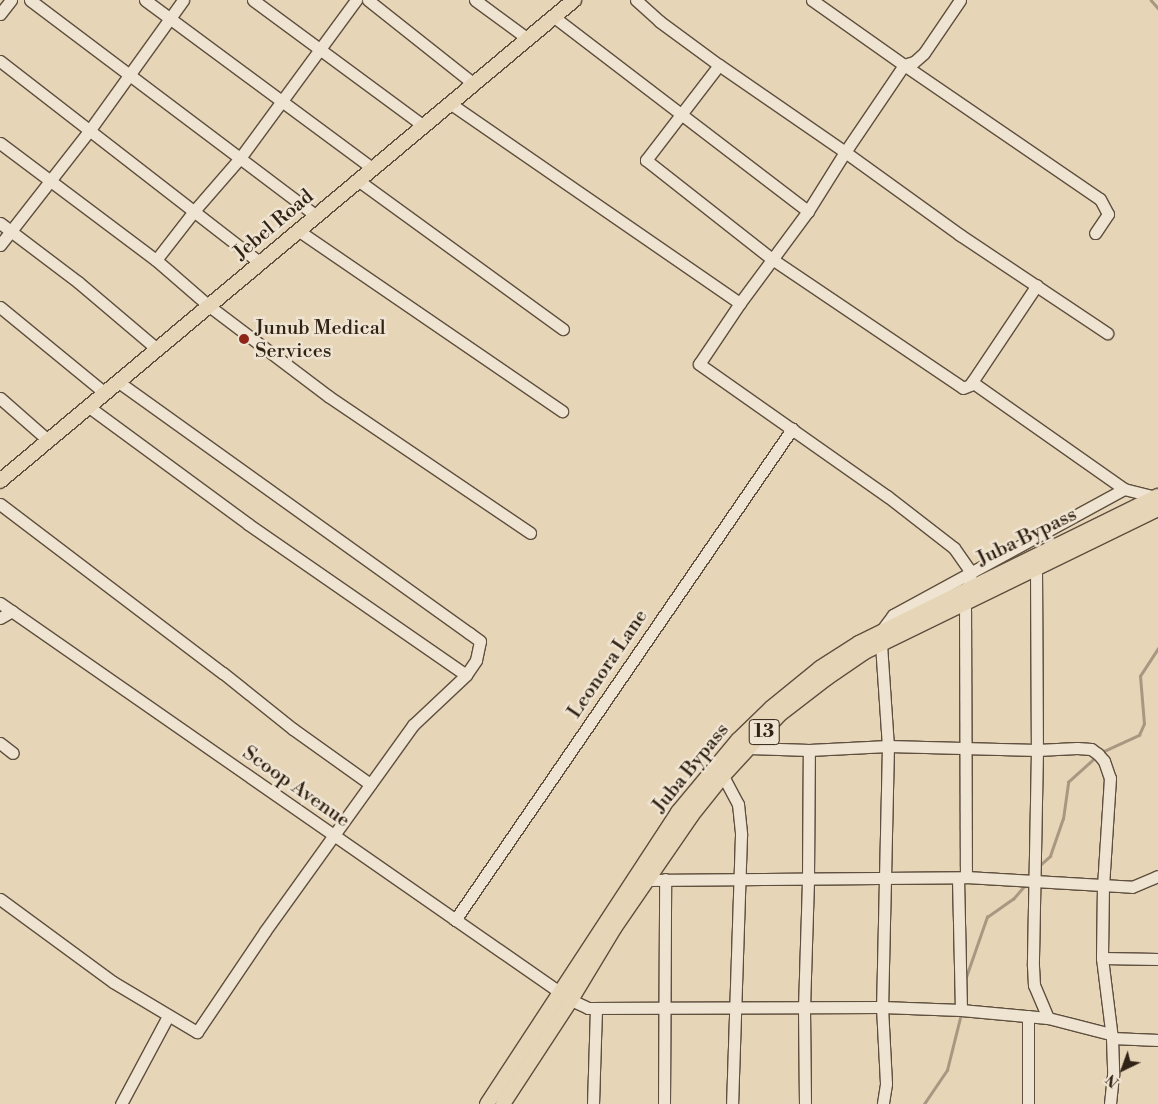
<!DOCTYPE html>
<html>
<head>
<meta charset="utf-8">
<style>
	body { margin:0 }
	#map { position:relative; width:1158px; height:1104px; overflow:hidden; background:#e7d5b8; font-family:"Libre Bodoni",serif }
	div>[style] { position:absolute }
	.stream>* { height:2.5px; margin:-1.25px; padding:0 1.25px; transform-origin:1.25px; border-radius:1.25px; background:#a99881 }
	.roads { filter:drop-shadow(1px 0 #5e4f3e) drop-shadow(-1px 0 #5e4f3e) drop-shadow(0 1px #5e4f3e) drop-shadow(0 -1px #5e4f3e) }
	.minor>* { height:11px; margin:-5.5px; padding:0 5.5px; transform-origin:5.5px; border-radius:5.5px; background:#efe4d1 }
	.major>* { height:14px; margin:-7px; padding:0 7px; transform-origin:7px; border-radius:7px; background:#e7d5b8 }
	.dots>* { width:14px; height:14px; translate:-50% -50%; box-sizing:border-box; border:2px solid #efe4d1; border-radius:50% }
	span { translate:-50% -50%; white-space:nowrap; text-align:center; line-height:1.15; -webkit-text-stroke:5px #efe4d1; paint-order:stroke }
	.shield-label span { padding:1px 4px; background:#efe4d1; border:1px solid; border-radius:4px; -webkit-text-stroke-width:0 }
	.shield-label { font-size:19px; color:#302215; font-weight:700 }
	.street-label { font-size:20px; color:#302215 }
	.poi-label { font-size:20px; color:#302215 }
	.left { translate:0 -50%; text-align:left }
	.north { position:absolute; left:1098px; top:1044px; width:50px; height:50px; -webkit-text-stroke:4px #efe4d1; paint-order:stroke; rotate:222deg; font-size:14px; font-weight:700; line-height:20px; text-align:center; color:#302215 }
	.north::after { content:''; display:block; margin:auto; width:18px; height:22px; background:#302215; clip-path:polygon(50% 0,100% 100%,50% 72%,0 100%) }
</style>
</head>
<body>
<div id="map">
	<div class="stream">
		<div style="left:1151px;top:0;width:11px;rotate:49deg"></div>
		<div style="left:1102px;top:752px;width:41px;rotate:-24.7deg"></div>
		<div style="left:1139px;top:735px;width:12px;rotate:-66deg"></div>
		<div style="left:1144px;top:724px;width:48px;rotate:-94.8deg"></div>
		<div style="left:1140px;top:676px;width:33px;rotate:-57deg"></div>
		<div style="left:1039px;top:866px;width:15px;rotate:-42deg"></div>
		<div style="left:1050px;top:856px;width:39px;rotate:-71deg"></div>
		<div style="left:1063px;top:819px;width:37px;rotate:-82deg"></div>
		<div style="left:1068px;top:782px;width:38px;rotate:-42deg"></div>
		<div style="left:965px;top:980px;width:67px;rotate:-70.8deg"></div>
		<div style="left:987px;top:917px;width:32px;rotate:-35deg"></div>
		<div style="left:1013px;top:899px;width:18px;rotate:-49deg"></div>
		<div style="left:924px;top:1104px;width:41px;rotate:-55.9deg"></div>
		<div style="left:947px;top:1070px;width:58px;rotate:-76deg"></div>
	</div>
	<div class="roads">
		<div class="minor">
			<div style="left:30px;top:0;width:359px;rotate:37deg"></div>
			<div style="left:145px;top:0;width:284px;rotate:36.5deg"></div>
			<div style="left:253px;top:0;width:212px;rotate:36.4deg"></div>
			<div style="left:368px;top:0;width:135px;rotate:38.4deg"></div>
			<div style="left:475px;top:0;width:66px;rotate:36.3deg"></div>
			<div style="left:636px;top:0;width:31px;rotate:42deg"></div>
			<div style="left:659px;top:21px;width:74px;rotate:36.3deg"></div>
			<div style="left:719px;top:65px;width:153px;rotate:34.6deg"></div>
			<div style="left:845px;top:152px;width:142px;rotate:35.8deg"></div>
			<div style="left:960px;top:235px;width:177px;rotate:33.7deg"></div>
			<div style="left:812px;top:0;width:113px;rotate:35.2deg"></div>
			<div style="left:904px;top:65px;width:105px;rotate:124.1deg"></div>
			<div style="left:845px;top:152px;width:70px;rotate:122.1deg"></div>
			<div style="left:808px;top:211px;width:114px;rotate:126.5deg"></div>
			<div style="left:740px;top:303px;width:73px;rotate:123.9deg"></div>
			<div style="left:699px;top:364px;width:230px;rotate:35.1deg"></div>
			<div style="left:887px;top:496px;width:85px;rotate:37.8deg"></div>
			<div style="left:954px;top:548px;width:29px;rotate:55deg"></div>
			<div style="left:971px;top:572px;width:31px;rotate:101deg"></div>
			<div style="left:965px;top:602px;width:275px;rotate:89.8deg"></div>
			<div style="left:0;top:14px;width:18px;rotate:-52deg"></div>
			<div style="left:554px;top:17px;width:320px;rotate:37.4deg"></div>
			<div style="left:0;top:61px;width:329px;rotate:37.8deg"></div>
			<div style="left:719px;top:65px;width:120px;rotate:127.5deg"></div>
			<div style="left:646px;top:160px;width:160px;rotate:38.2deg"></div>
			<div style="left:772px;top:259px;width:230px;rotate:34deg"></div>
			<div style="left:963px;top:388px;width:8px;rotate:-23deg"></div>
			<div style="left:970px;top:385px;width:120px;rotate:-56.2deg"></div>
			<div style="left:904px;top:65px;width:237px;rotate:34.4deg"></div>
			<div style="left:1100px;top:199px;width:17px;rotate:62deg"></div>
			<div style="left:1108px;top:214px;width:23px;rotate:124deg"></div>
			<div style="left:904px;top:65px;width:10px;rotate:-17deg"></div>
			<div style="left:914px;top:62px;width:13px;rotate:-42deg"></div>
			<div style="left:924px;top:53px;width:64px;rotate:-55.8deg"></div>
			<div style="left:451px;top:104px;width:351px;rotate:34.6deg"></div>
			<div style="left:0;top:143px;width:195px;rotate:36.9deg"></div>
			<div style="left:156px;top:260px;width:70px;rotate:41deg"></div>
			<div style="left:209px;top:306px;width:149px;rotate:37.1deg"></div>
			<div style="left:328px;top:396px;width:244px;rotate:34.1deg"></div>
			<div style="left:359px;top:181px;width:252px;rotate:36deg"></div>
			<div style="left:0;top:223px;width:98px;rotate:37.1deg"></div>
			<div style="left:78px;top:282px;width:104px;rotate:40.3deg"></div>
			<div style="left:299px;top:231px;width:319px;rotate:34.4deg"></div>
			<div style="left:0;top:245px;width:145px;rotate:-52deg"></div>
			<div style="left:89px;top:131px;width:161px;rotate:-54.3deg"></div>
			<div style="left:156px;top:260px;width:62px;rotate:-52.2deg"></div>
			<div style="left:194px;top:211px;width:70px;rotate:-49deg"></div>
			<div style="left:240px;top:158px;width:196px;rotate:-53.7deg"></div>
			<div style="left:0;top:307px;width:136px;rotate:39.3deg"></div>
			<div style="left:972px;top:382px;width:186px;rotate:35.1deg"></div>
			<div style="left:1124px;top:489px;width:33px;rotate:14deg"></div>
			<div style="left:0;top:398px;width:65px;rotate:41.3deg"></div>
			<div style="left:89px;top:407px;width:197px;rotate:36.3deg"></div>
			<div style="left:248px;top:524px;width:265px;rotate:34.7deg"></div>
			<div style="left:0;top:504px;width:280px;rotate:37.2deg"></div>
			<div style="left:223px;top:673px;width:90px;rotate:38.7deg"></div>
			<div style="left:293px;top:729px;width:95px;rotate:35.5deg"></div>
			<div style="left:1036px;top:568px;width:182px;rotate:89.7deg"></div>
			<div style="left:1037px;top:750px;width:216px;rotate:91.1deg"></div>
			<div style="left:1033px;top:966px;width:19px;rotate:87deg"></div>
			<div style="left:1034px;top:985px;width:36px;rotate:67deg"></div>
			<div style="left:0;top:603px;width:695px;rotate:34.81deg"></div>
			<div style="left:571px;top:1000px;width:19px;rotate:25deg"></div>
			<div style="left:588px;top:1008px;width:294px;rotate:-0.2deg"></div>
			<div style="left:882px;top:1007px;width:79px;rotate:2.2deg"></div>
			<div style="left:961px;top:1010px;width:87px;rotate:5.3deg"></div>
			<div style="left:1048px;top:1018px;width:65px;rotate:14.3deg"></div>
			<div style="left:0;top:618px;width:14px;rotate:-30deg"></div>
			<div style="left:881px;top:631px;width:20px;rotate:-53deg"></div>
			<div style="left:893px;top:615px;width:263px;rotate:-28.6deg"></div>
			<div style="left:881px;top:644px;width:102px;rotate:86.1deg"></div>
			<div style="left:888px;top:746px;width:261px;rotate:91.3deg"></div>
			<div style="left:882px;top:1007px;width:77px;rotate:87deg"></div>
			<div style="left:886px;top:1084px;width:20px;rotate:99deg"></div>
			<div style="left:0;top:743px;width:16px;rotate:38deg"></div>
			<div style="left:749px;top:748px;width:60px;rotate:1.9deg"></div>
			<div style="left:809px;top:750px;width:79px;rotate:-2.9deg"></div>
			<div style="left:888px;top:746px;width:149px;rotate:1.5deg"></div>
			<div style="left:1037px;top:750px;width:40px;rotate:-2.9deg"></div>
			<div style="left:1077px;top:748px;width:14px;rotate:4deg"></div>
			<div style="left:1091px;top:749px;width:9px;rotate:36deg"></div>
			<div style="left:1098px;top:754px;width:9px;rotate:49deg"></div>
			<div style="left:1104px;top:761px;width:18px;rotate:71deg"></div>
			<div style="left:1110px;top:778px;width:107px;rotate:93.7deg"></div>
			<div style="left:1103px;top:885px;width:73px;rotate:90.8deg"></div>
			<div style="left:1102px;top:958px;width:81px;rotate:82.9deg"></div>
			<div style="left:1112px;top:1038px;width:37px;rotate:88deg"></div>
			<div style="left:1113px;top:1075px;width:29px;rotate:96deg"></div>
			<div style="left:723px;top:776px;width:32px;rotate:62deg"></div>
			<div style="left:738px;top:804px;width:31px;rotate:84deg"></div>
			<div style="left:741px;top:835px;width:269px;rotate:91.9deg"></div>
			<div style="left:958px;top:878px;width:132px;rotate:88.7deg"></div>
			<div style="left:648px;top:880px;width:318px;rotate:-0.5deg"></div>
			<div style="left:966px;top:877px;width:166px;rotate:3.4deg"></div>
			<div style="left:1132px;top:887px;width:28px;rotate:-23deg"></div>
			<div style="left:0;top:899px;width:140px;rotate:36.3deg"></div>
			<div style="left:113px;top:982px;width:98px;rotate:30.8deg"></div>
			<div style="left:197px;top:1032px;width:122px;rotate:-56deg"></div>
			<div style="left:265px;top:931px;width:254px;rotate:-54.3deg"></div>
			<div style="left:413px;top:725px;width:73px;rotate:-43.3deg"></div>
			<div style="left:466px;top:675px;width:18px;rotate:-56deg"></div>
			<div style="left:476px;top:660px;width:19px;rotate:-78deg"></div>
			<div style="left:480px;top:641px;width:14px;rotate:-144deg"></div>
			<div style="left:469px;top:633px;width:432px;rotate:-144.4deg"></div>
			<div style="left:455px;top:920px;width:596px;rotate:-55.54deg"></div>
			<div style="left:1102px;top:958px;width:56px;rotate:1deg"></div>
			<div style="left:1028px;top:1016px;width:88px;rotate:90deg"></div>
			<div style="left:1112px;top:1038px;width:46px;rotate:2.5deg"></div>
			<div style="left:121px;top:1104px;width:100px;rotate:-61.9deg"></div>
			<div style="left:593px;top:1104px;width:95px;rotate:-88.2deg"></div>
			<div style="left:664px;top:1104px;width:225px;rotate:-89.7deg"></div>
			<div style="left:805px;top:1104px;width:96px;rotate:-90.6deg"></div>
			<div style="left:804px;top:1008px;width:130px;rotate:-88.2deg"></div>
			<div style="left:808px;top:878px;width:128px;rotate:-89.6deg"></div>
		</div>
		<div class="major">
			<div style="left:0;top:481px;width:749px;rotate:-39.96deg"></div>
			<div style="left:487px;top:1104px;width:349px;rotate:-56.8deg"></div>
			<div style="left:678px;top:812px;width:94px;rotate:-50.2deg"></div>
			<div style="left:738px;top:740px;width:46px;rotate:-44.1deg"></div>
			<div style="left:771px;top:708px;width:63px;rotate:-39.2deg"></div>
			<div style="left:820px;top:668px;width:46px;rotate:-32.7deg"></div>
			<div style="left:859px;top:643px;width:333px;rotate:-26.2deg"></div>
			<div style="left:503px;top:1104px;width:124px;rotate:-56.8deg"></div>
			<div style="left:571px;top:1000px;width:85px;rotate:-58.9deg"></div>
			<div style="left:615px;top:927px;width:136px;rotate:-55.5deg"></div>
			<div style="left:692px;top:815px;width:50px;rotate:-51.5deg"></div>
			<div style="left:723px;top:776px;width:83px;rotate:-47.4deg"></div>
			<div style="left:779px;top:715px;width:61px;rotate:-37.6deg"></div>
			<div style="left:827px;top:678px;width:46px;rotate:-34.4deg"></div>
			<div style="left:865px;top:652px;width:326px;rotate:-26deg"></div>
		</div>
	</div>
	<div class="dots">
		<div style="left:244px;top:339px;background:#8f2418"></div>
	</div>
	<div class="shield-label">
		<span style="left:764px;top:732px">13</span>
	</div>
	<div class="street-label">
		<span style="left:274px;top:225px;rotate:-40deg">Jebel Road</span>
		<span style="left:1027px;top:537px;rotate:-26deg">Juba Bypass</span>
		<span style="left:608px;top:664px;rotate:-56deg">Leonora Lane</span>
		<span style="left:691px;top:768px;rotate:-51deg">Juba Bypass</span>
		<span style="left:296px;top:787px;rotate:35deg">Scoop Avenue</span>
	</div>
	<div class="poi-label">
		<span class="left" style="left:255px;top:340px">Junub Medical<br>Services</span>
	</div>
	<div class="north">N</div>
</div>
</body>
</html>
